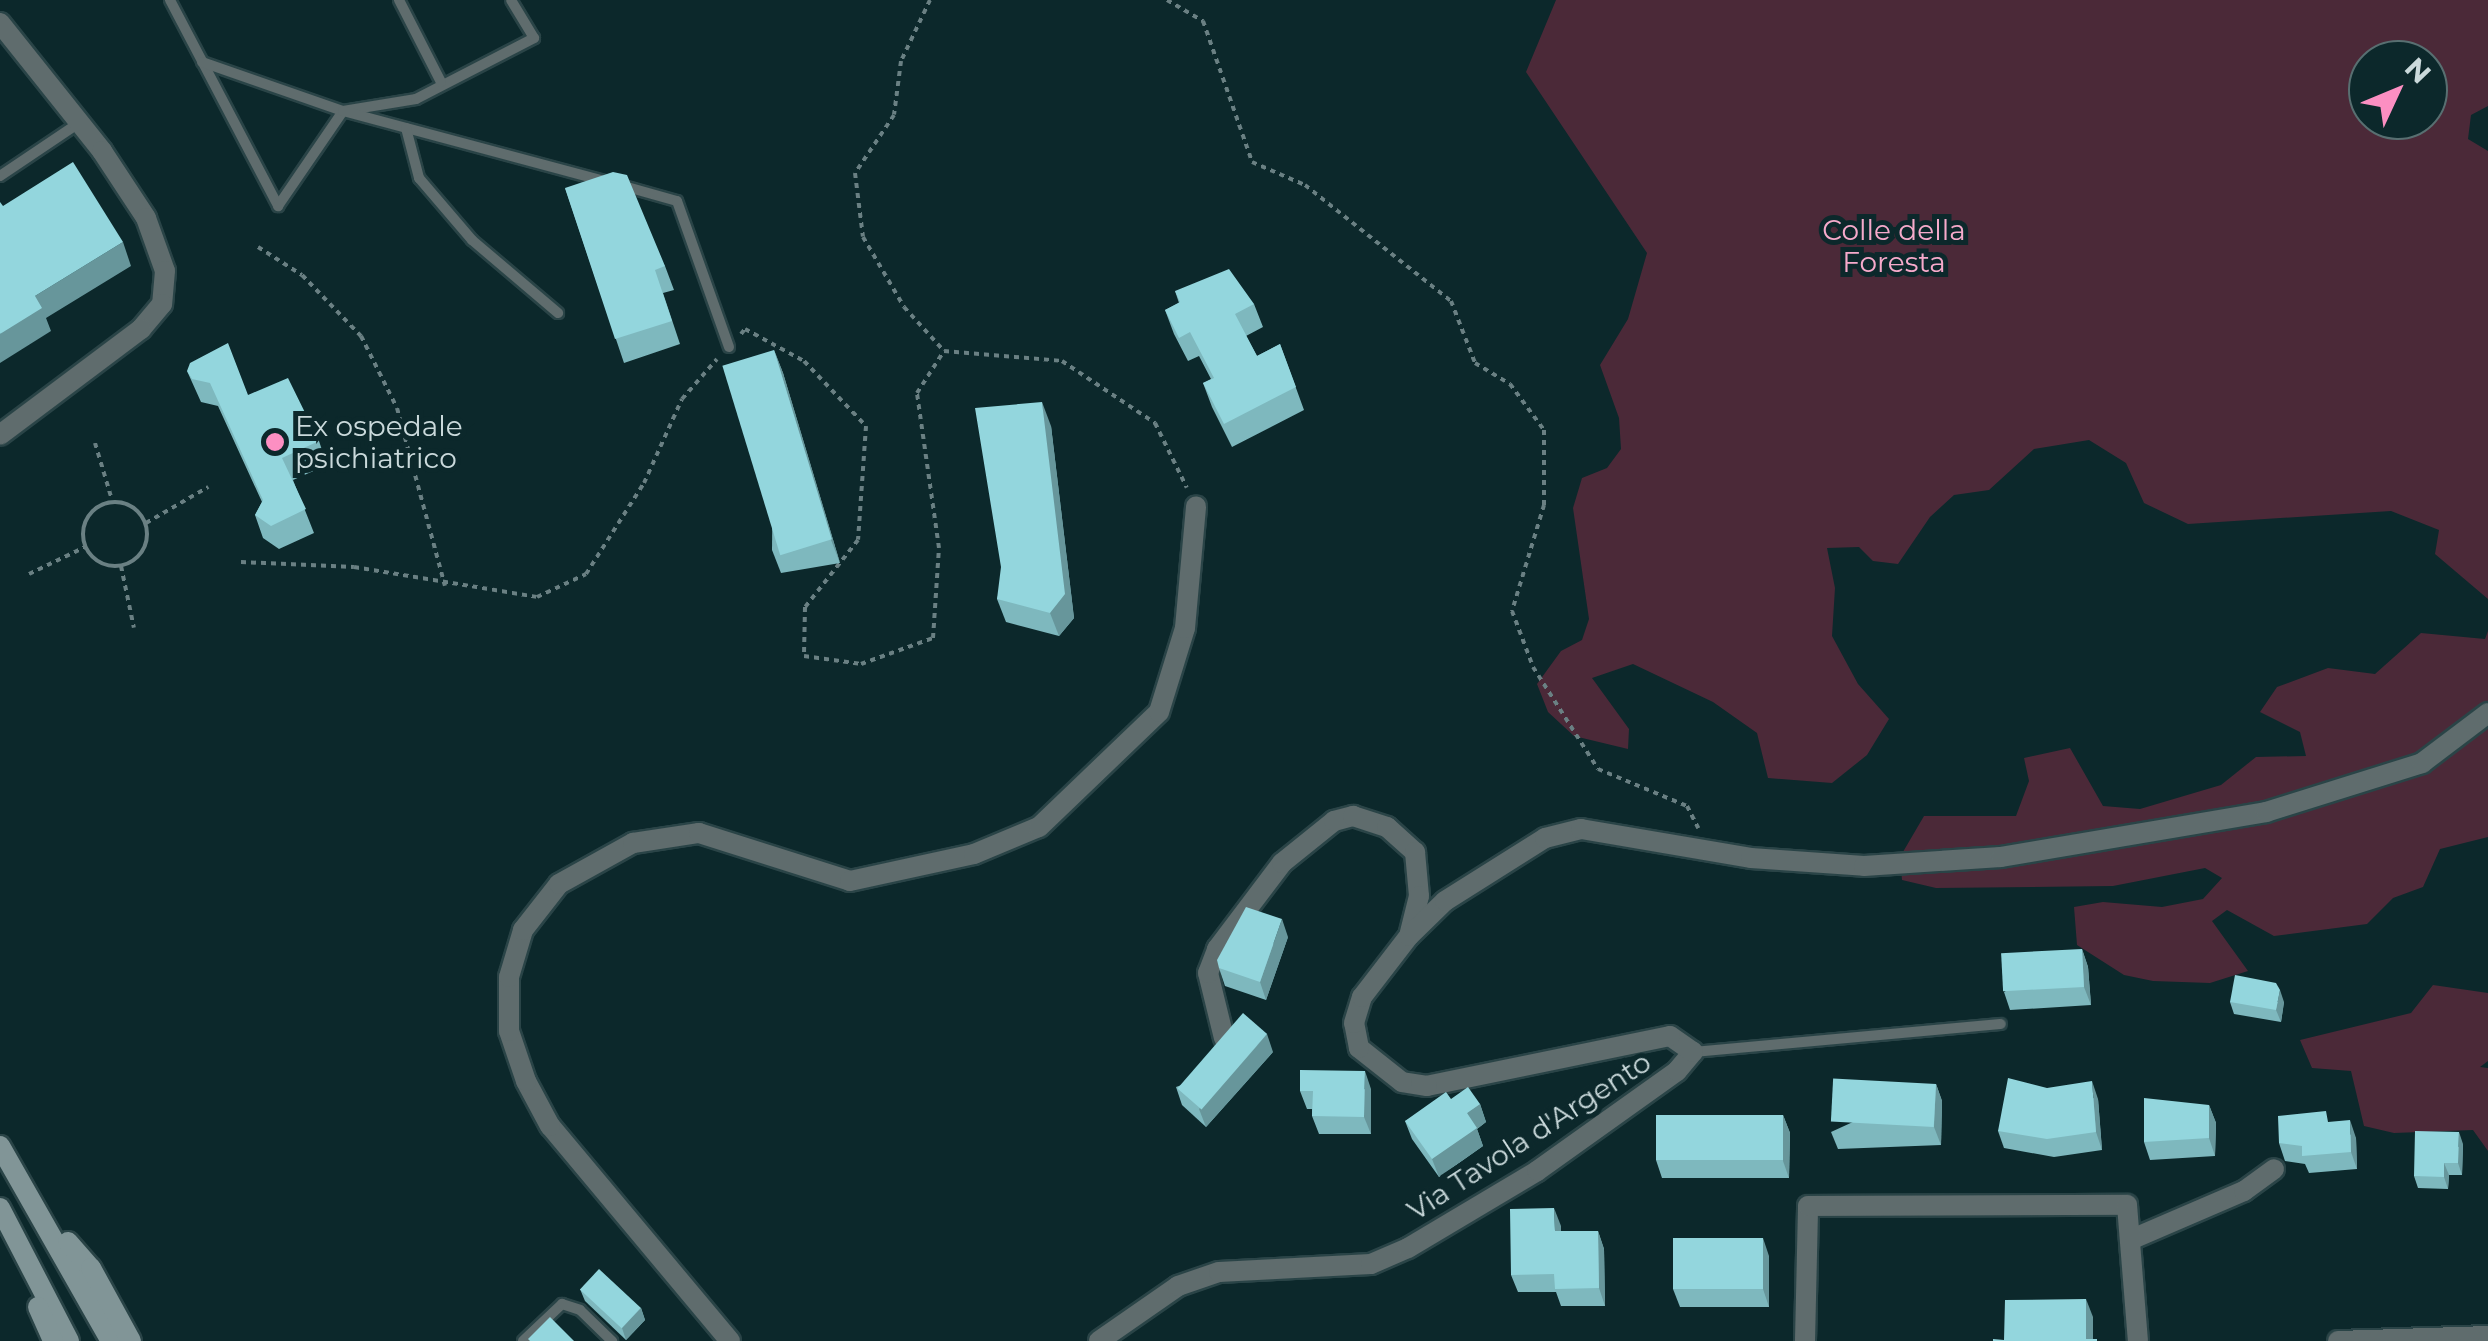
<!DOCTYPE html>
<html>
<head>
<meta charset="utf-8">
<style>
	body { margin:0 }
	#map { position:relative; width:2488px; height:1341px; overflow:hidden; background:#0c282b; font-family:Montserrat,sans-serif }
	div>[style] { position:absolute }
	.green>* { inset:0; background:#4b2938 }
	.path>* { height:4px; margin-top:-2px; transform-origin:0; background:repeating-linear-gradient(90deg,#6a8083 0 5px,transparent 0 10px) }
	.path>.ring { margin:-2px; padding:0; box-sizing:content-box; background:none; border:4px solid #6a8083; border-radius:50% }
	.roads { filter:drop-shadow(2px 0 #2a4447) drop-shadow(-2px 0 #2a4447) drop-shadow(0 2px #2a4447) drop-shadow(0 -2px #2a4447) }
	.lane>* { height:10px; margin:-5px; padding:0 5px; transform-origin:5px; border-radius:5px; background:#5f6c6d }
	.street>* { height:20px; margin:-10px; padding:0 10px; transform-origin:10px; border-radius:10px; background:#5f6c6d }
	.secondary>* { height:20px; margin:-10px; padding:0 10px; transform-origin:10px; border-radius:10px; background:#819597 }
	.wall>* { inset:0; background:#7eb8be }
	.shaded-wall>* { inset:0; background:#67969b }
	.building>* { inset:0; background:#93d6dd; transform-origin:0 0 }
	.dots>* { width:28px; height:28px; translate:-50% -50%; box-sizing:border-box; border:5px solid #0c282b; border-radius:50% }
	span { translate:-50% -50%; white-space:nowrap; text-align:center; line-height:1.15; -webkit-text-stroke:10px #0c282b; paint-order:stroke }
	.park-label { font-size:28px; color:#f6aacb }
	.poi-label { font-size:28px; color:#cad9db }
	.left { translate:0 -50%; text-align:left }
	.street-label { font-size:28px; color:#cad9db }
	.north { position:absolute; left:2348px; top:40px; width:100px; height:100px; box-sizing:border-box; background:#0c282b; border:2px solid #586f71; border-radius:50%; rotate:46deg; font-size:28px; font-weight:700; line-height:40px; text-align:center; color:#cad9db }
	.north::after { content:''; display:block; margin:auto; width:35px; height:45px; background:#fc8fc2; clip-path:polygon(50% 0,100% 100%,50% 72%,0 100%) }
</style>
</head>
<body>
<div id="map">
	<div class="green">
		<div style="clip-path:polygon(evenodd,1556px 0,2488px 0,2488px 106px,2471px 115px,2468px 139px,2488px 151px,2488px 599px,2435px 554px,2439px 530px,2391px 511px,2188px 524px,2144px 503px,2126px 463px,2089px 440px,2034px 449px,1989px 490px,1954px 495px,1930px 517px,1898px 564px,1873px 561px,1859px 547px,1827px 548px,1835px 588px,1832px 636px,1858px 684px,1889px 719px,1867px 755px,1832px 783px,1768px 778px,1757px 733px,1713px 702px,1633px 664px,1592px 678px,1629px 729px,1628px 749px,1574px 736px,1548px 712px,1537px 684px,1561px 651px,1582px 640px,1589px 619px,1573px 508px,1582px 478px,1607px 468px,1621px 449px,1619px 418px,1600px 365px,1628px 319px,1647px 253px,1526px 72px,1556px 0,2368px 60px,2428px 60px,2428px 120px,2368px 120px,2368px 60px)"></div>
		<div style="clip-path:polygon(2488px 631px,2488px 837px,2440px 849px,2423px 887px,2393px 898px,2367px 924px,2274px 936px,2227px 910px,2212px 921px,2248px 971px,2210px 983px,2153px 981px,2124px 975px,2077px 945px,2074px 907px,2103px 902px,2162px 907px,2203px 899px,2222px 878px,2205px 868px,2113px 886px,1936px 888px,1902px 880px,1900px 857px,1924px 816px,2016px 816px,2029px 781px,2024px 758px,2070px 748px,2103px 806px,2140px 809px,2221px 785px,2256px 757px,2306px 756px,2300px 732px,2260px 712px,2277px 687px,2328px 668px,2375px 674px,2421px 633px,2485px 639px)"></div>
		<div style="clip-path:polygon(2433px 985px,2488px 993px,2488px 1061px,2480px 1067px,2488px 1068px,2488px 1151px,2473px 1130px,2394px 1133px,2364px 1126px,2351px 1071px,2312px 1068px,2300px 1040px,2411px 1013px)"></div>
	</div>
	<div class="path">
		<div style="left:930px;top:0;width:68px;rotate:115.4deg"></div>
		<div style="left:901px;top:61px;width:54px;rotate:97.4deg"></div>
		<div style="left:894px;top:115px;width:70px;rotate:123.9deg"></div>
		<div style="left:855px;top:173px;width:64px;rotate:82.9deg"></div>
		<div style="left:863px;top:237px;width:81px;rotate:59.6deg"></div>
		<div style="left:904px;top:307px;width:59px;rotate:47.7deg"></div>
		<div style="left:1167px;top:0;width:42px;rotate:30.3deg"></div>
		<div style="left:1203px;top:21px;width:149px;rotate:70.8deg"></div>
		<div style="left:1252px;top:162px;width:58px;rotate:23.5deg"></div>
		<div style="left:1305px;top:185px;width:186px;rotate:38.5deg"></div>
		<div style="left:1451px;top:301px;width:66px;rotate:68.8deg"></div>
		<div style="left:1475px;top:363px;width:41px;rotate:31deg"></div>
		<div style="left:1510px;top:384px;width:57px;rotate:53.5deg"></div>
		<div style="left:1544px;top:430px;width:75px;rotate:90deg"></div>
		<div style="left:1544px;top:505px;width:111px;rotate:106.8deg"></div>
		<div style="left:1512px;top:611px;width:60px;rotate:69.4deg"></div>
		<div style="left:1533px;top:667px;width:121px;rotate:57.5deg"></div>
		<div style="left:1598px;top:769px;width:96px;rotate:22.6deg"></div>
		<div style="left:1687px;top:806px;width:25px;rotate:63deg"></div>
		<div style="left:258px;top:247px;width:52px;rotate:32.5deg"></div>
		<div style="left:302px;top:275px;width:85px;rotate:46deg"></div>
		<div style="left:361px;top:336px;width:80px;rotate:63.4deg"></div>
		<div style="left:397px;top:408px;width:184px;rotate:74.9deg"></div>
		<div style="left:741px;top:334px;width:6px;rotate:-51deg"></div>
		<div style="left:745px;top:329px;width:67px;rotate:28.5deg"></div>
		<div style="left:804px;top:361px;width:90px;rotate:46.4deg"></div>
		<div style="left:866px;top:426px;width:114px;rotate:94deg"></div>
		<div style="left:858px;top:540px;width:85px;rotate:128.3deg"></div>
		<div style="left:805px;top:607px;width:49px;rotate:91.2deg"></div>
		<div style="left:804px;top:656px;width:58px;rotate:8deg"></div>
		<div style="left:861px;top:664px;width:77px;rotate:-19.9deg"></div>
		<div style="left:933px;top:638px;width:90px;rotate:-86.2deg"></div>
		<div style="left:939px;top:548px;width:157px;rotate:-98.1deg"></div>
		<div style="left:917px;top:393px;width:50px;rotate:-57.3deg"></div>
		<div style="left:944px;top:351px;width:118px;rotate:4.8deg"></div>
		<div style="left:1062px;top:361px;width:112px;rotate:33.7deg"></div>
		<div style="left:1155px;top:423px;width:72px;rotate:63.8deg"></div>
		<div style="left:95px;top:443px;width:59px;rotate:73.4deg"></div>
		<div class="ring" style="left:83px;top:502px;width:60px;height:60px"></div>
		<div style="left:146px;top:523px;width:72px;rotate:-30.1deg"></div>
		<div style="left:241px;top:562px;width:113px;rotate:2.5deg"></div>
		<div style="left:354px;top:567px;width:185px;rotate:9.3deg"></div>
		<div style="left:537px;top:597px;width:54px;rotate:-25.1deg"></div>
		<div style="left:586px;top:574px;width:108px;rotate:-57.5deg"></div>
		<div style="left:644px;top:483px;width:92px;rotate:-65.7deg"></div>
		<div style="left:682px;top:399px;width:53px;rotate:-48.8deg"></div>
		<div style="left:121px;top:566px;width:63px;rotate:78.2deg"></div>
		<div style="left:29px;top:574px;width:62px;rotate:-25.7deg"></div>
	</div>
	<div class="roads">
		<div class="lane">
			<div style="left:170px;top:0;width:233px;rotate:62.3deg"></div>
			<div style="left:278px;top:206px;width:115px;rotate:-55.6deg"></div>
			<div style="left:343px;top:111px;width:74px;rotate:-9.3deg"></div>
			<div style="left:416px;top:99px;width:133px;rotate:-27.3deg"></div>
			<div style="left:534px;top:38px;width:44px;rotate:-121.2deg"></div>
			<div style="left:399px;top:0;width:92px;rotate:62.9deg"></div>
			<div style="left:202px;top:62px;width:149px;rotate:19.2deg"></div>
			<div style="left:343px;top:111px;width:270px;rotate:15deg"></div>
			<div style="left:406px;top:128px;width:52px;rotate:75.4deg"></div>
			<div style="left:419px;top:178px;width:82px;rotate:49.5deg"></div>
			<div style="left:472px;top:240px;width:113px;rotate:40.3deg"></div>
			<div style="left:0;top:176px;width:95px;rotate:-33.9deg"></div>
			<div style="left:620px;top:185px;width:59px;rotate:15.7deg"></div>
			<div style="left:677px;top:201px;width:155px;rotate:70.4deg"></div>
			<div style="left:1693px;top:1052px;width:309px;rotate:-5.2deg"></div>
			<div style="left:523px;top:1341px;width:54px;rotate:-43.5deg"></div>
			<div style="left:562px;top:1304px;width:19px;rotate:18deg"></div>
			<div style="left:580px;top:1310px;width:45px;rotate:44.1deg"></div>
		</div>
		<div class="street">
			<div style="left:0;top:23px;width:164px;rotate:51.4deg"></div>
			<div style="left:102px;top:151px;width:80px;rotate:56.7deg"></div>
			<div style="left:146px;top:218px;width:56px;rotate:70.3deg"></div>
			<div style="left:165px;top:271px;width:33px;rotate:95deg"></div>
			<div style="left:162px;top:304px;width:33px;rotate:130deg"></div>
			<div style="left:141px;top:329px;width:176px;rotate:143.1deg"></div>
			<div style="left:1224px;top:1038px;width:67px;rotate:-103.8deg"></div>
			<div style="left:1208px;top:973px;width:26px;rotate:-69deg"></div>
			<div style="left:1217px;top:949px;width:108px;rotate:-52.9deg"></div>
			<div style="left:1282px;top:863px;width:67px;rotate:-38.9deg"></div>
			<div style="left:1334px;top:821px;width:20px;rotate:-15deg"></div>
			<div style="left:1353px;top:816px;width:36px;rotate:18deg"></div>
			<div style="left:1387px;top:827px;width:38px;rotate:42deg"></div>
			<div style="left:1415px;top:852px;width:44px;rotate:84.8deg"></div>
			<div style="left:1419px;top:896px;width:38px;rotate:104deg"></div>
			<div style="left:2130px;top:1240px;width:124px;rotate:-23.3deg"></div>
			<div style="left:2244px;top:1191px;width:37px;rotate:-36deg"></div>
			<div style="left:730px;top:1341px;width:280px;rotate:-129.9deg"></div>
			<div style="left:550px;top:1126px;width:51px;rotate:-118.1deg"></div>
			<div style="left:526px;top:1081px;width:53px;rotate:-108.8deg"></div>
			<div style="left:509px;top:1031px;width:54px;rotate:-90deg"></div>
			<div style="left:509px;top:977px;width:49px;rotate:-73.4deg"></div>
			<div style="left:523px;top:930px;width:58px;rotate:-52deg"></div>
			<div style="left:559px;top:884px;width:85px;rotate:-29deg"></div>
			<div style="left:633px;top:843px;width:67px;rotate:-8.6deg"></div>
			<div style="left:699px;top:833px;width:158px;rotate:17.6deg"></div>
			<div style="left:850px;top:881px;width:127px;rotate:-12.3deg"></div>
			<div style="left:974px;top:854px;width:70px;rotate:-22.6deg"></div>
			<div style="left:1039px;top:827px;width:166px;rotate:-43.8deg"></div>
			<div style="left:1159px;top:712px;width:88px;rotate:-72.8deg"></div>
			<div style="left:1185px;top:628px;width:122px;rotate:-84.8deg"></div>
			<div style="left:1099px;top:1341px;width:96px;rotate:-34.8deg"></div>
			<div style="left:1178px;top:1286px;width:43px;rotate:-18.9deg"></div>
			<div style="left:1219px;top:1272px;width:152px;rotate:-3deg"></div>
			<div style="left:1371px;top:1264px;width:40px;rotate:-23.4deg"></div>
			<div style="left:1408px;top:1248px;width:150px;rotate:-30.8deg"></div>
			<div style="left:1537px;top:1171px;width:172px;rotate:-35.5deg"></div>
			<div style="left:1677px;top:1071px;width:25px;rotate:-50deg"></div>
			<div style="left:1693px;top:1052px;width:28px;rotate:-145deg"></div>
			<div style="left:1670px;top:1036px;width:248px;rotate:168.4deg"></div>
			<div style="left:1427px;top:1086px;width:25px;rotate:-171deg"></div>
			<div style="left:1402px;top:1082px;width:55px;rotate:-141.7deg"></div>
			<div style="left:1359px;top:1048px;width:25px;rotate:-101deg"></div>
			<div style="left:1354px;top:1023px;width:27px;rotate:-73deg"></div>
			<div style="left:1362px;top:997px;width:77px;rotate:-52.4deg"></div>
			<div style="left:1409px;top:936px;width:50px;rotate:-44.2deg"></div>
			<div style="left:1445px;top:901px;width:118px;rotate:-32.2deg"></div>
			<div style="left:1545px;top:838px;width:37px;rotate:-14deg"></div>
			<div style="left:1581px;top:829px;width:172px;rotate:9.7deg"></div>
			<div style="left:1751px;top:858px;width:113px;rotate:4deg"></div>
			<div style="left:1864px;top:866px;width:137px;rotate:-3.8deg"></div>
			<div style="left:2001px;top:857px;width:269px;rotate:-9.6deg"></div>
			<div style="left:2266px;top:812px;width:164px;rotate:-17.4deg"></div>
			<div style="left:2422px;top:763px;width:83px;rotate:-37.1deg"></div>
			<div style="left:1805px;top:1341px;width:135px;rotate:-88.7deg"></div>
			<div style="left:1808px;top:1206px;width:319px;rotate:-0.2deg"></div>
			<div style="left:2127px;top:1205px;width:136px;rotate:85.4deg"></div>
			<div style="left:2338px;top:1341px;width:150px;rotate:-1.9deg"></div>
		</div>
		<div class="secondary">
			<div style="left:0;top:1146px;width:224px;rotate:60.4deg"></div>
			<div style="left:0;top:1208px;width:150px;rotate:62.6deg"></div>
			<div style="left:68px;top:1242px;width:35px;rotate:49deg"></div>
			<div style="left:91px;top:1268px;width:83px;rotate:61.3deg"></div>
			<div style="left:38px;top:1307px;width:37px;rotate:66deg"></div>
		</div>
	</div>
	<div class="wall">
		<div style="clip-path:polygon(565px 188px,665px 266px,674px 290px,663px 293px,680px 344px,624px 363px)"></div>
		<div style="clip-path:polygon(1175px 291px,1254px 304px,1263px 327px,1246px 336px,1257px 356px,1280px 344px,1304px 410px,1232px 447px,1212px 407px,1203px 383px,1211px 379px,1199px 356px,1188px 361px,1174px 334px,1165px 310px,1179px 303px)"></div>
		<div style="clip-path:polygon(774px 350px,783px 373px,840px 563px,781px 573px,772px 550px)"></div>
		<div style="clip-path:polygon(187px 371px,248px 395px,319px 441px,327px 465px,293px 480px,314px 533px,279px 549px,263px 538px,255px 515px,262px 502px,218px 406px,201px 402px)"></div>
		<div style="clip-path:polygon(1051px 426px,1074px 618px,1059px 636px,1006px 622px,997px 599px)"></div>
		<div style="clip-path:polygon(1288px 937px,1266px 1000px,1225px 986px,1219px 968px)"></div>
		<div style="clip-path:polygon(2082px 949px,2088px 967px,2091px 1005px,2010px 1010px,2004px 992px)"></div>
		<div style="clip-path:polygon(2230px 1002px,2284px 1002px,2281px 1022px,2234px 1014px)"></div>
		<div style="clip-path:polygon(1273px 1052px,1206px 1127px,1182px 1105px,1176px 1087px)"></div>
		<div style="clip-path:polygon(1936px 1084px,1942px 1101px,1941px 1145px,1838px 1149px,1831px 1132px)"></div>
		<div style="clip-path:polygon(2047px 1088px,2098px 1099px,2102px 1150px,2054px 1157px,2004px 1148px,1998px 1131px)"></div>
		<div style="clip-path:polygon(1371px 1089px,1371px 1134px,1319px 1134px,1312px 1116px,1312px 1109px,1307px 1109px,1300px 1091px)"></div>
		<div style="clip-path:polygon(1451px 1099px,1480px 1104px,1486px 1122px,1477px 1129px,1483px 1146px,1439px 1177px,1412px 1139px,1405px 1121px)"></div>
		<div style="clip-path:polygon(2209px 1105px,2216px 1123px,2215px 1156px,2150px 1160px,2144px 1142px)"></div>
		<div style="clip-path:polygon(1783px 1115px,1790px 1133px,1789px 1178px,1662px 1178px,1656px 1160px)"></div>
		<div style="clip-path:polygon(2330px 1122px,2356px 1138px,2357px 1169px,2309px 1173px,2305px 1164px,2285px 1161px,2279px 1143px)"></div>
		<div style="clip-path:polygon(2463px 1144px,2462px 1175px,2449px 1175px,2448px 1189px,2418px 1188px,2414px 1176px)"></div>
		<div style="clip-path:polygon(1561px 1226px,1561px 1231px,1598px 1231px,1604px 1249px,1605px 1306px,1561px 1306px,1556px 1292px,1518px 1292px,1511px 1275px)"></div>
		<div style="clip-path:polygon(1769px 1256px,1769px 1307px,1680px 1307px,1673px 1289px)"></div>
		<div style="clip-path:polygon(580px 1289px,641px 1308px,645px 1320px,626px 1340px,585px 1301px)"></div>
	</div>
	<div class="shaded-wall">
		<div style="clip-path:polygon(123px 242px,131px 266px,46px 318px,51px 331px,0 363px,0 334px,35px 296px)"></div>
		<div style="clip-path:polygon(774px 350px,783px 373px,840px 563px,831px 540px)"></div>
		<div style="clip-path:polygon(1042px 402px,1051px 426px,1074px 618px,1059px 636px,1050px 613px)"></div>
		<div style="clip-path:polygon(1282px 919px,1288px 937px,1266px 1000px,1260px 982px)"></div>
		<div style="clip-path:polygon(2082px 949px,2088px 967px,2091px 1005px,2084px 987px)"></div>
		<div style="clip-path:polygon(2280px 990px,2284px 1002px,2281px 1022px,2276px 1010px)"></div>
		<div style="clip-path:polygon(1267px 1034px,1273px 1052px,1206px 1127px,1199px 1109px)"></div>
		<div style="clip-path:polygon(1365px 1071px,1371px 1089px,1371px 1134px,1364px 1117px)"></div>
		<div style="clip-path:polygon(2092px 1081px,2098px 1099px,2102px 1150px,2096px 1132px)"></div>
		<div style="clip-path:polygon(1936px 1084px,1942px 1101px,1941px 1145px,1934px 1127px)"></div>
		<div style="clip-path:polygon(1480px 1104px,1486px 1122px,1477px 1129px,1483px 1146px,1439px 1177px,1432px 1159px,1467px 1113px)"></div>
		<div style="clip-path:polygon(2209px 1105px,2216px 1123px,2215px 1156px,2209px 1138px)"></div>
		<div style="clip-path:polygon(1783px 1115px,1790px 1133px,1789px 1178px,1783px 1161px)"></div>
		<div style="clip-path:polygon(2350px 1120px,2356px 1138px,2357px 1169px,2351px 1152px)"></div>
		<div style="clip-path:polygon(2459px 1132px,2463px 1144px,2462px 1175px,2458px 1163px)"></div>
		<div style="clip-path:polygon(2444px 1163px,2449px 1175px,2448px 1189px,2444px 1177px)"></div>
		<div style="clip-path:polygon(1554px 1208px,1561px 1226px,1561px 1249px,1555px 1231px)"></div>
		<div style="clip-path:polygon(1598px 1231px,1604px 1249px,1605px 1306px,1599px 1288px)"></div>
		<div style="clip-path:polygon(1763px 1238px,1769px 1256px,1769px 1307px,1763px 1289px)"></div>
		<div style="clip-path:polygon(2086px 1299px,2093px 1317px,2093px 1341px,2086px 1339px)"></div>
		<div style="clip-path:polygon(641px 1308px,645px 1320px,626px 1340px,622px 1328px)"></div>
	</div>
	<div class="building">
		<div style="clip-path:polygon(73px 162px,123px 242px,35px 296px,42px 308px,0 334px,0 202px,3px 206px)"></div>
		<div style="clip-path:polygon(613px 172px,627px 175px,665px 266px,655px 270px,672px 321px,615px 339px,565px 188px)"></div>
		<div style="clip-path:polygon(1229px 269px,1254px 304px,1235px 314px,1257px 356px,1280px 344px,1296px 387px,1224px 424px,1203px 383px,1214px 378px,1190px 332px,1179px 338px,1165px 310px,1180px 302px,1175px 291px)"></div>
		<div style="clip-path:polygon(228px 343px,248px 395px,288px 378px,319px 441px,282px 458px,306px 509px,271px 526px,255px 515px,263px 500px,210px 383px,192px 379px,187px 371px,190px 363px)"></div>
		<div style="left:774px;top:350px;width:198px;height:54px;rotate:73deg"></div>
		<div style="clip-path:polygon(1042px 402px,1065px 594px,1050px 613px,997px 599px,1001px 567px,975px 408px)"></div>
		<div style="clip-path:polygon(1246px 907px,1282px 919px,1260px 982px,1219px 968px,1217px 960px)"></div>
		<div style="left:2082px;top:949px;width:38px;height:81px;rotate:87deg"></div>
		<div style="clip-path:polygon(2235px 975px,2276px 983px,2280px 990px,2276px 1010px,2230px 1002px)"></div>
		<div style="left:1243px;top:1013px;width:32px;height:100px;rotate:41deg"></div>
		<div style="clip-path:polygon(1300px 1070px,1365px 1071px,1364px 1117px,1312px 1116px,1313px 1091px,1300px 1091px)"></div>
		<div style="clip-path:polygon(2008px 1078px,2047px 1088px,2092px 1081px,2096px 1132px,2047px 1139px,1998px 1131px)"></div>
		<div style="left:1936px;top:1084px;width:43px;height:103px;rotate:93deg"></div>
		<div style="clip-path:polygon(1468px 1087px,1480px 1104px,1467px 1113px,1477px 1128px,1432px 1159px,1405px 1121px,1446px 1092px,1451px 1099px)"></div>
		<div style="clip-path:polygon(2144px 1098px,2209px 1105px,2209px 1138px,2144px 1142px)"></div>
		<div style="clip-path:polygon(2326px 1111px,2328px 1122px,2350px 1120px,2351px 1152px,2302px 1156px,2302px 1146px,2279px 1143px,2278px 1116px)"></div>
		<div style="left:1656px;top:1115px;width:127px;height:45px"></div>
		<div style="clip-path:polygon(2415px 1131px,2459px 1132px,2458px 1163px,2444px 1163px,2444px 1177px,2414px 1176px)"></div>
		<div style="clip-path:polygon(1554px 1208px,1555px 1231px,1598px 1231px,1599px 1288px,1555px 1289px,1554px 1274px,1511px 1275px,1510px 1209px)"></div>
		<div style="left:1673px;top:1238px;width:90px;height:51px"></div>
		<div style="left:599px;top:1269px;width:57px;height:28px;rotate:43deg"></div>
		<div style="clip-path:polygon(2086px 1299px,2086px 1339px,2097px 1339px,2097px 1341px,1993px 1341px,1993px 1339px,2004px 1340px,2005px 1300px)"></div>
		<div style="clip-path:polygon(550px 1317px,574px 1341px,530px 1341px,528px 1339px)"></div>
	</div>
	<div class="dots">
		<div style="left:275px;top:442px;background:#fc8fc2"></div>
	</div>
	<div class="park-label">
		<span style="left:1894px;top:246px">Colle della<br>Foresta</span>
	</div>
	<div class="poi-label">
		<span class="left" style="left:295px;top:442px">Ex ospedale<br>psichiatrico</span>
	</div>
	<div class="street-label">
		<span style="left:1529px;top:1136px;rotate:-33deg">Via Tavola d'Argento</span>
	</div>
	<div class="north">N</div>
</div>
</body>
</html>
